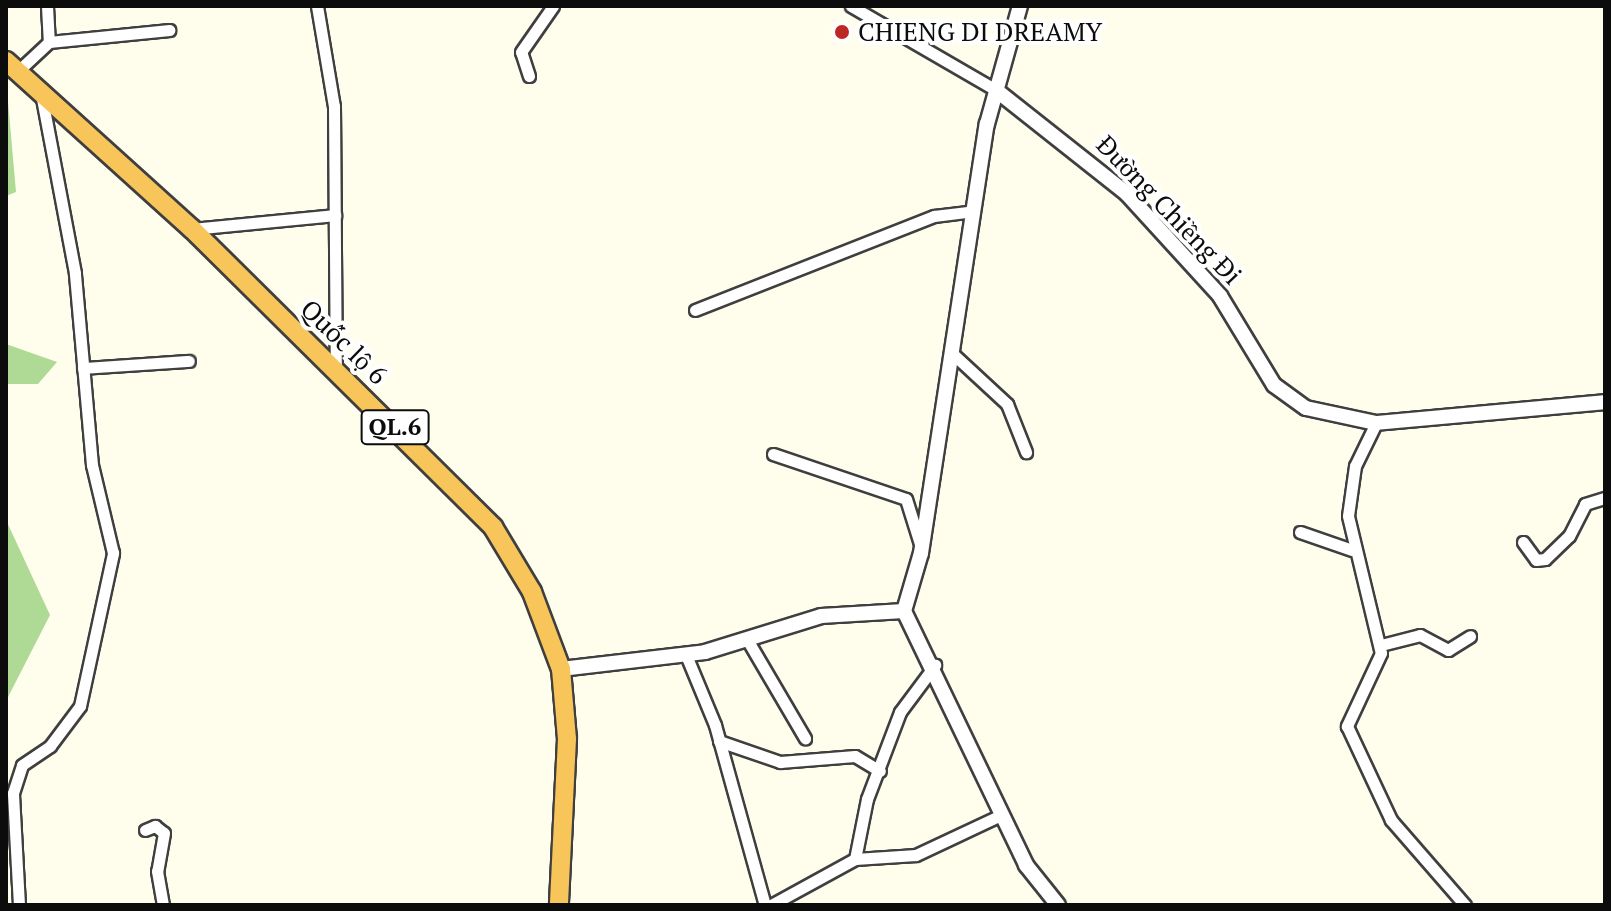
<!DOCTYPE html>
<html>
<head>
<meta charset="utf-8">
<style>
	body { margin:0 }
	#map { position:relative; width:1611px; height:911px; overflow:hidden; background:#fffdec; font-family:"PT Serif",serif }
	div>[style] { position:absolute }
	.forest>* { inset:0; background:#afda95 }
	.roads { filter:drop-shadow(2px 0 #3f3f3f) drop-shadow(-2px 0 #3f3f3f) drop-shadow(0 2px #3f3f3f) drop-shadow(0 -2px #3f3f3f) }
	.minor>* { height:11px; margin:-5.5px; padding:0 5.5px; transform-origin:5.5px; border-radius:5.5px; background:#fff }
	.tertiary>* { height:14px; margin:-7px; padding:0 7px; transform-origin:7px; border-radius:7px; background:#fff }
	.trunk>* { height:18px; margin:-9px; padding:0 9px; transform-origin:9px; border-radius:9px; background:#f8c55a }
	.dots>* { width:22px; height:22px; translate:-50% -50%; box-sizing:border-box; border:4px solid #fff; border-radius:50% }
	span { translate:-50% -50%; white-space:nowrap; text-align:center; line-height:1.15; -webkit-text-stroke:8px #fff; paint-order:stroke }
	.shield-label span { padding:2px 6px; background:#fff; border:2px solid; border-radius:6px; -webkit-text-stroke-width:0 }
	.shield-label { font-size:24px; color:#0c0c0c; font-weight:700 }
	.poi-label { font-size:26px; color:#0c0c0c }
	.left { translate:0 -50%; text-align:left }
	.street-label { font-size:26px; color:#0c0c0c }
	.frame { position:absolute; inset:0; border:8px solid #0c0c0c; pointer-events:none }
</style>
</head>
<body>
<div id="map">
	<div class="forest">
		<div style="clip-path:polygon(6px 79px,16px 192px,6px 196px)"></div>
		<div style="clip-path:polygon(6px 344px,57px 362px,38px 384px,6px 384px)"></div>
		<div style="clip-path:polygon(6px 520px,50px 615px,6px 701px)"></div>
	</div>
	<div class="roads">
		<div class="minor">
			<div style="left:47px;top:6px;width:36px;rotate:87deg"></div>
			<div style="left:317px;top:6px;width:101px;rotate:80.4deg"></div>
			<div style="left:334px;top:106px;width:266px;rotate:89.6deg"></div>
			<div style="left:851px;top:6px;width:168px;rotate:30.1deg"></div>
			<div style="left:19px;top:70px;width:41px;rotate:-43deg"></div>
			<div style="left:49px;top:42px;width:121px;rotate:-5.7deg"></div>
			<div style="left:529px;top:76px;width:25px;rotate:-108deg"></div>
			<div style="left:521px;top:52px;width:56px;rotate:-55.2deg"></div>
			<div style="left:192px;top:229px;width:144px;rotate:-5.6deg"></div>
			<div style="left:695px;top:310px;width:257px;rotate:-21.5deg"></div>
			<div style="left:934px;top:216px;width:38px;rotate:-7deg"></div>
			<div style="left:953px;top:354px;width:74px;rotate:42.8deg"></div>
			<div style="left:1007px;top:404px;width:52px;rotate:68.4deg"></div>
			<div style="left:83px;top:368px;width:106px;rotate:-3.8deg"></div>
			<div style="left:1376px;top:423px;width:48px;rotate:116deg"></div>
			<div style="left:1355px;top:466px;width:50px;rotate:98deg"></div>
			<div style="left:1348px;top:516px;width:141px;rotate:76.5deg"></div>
			<div style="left:1381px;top:653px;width:81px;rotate:115deg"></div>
			<div style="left:1347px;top:726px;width:104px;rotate:64.9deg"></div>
			<div style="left:1391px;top:820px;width:113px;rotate:49deg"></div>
			<div style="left:773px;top:454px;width:140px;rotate:18.7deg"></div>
			<div style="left:906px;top:499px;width:47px;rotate:72.7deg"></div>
			<div style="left:1300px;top:532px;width:55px;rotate:19.1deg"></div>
			<div style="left:1523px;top:542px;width:22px;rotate:54deg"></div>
			<div style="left:1536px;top:560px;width:9px;rotate:-6deg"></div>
			<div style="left:1545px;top:559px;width:33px;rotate:-44deg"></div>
			<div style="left:1569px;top:536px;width:36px;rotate:-63deg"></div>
			<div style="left:1585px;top:504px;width:21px;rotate:-17deg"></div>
			<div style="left:748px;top:641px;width:113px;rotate:59.6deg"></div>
			<div style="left:1381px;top:645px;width:40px;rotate:-14.4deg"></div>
			<div style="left:1420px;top:635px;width:32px;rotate:28deg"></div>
			<div style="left:1448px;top:650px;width:26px;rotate:-32deg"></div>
			<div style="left:686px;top:655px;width:76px;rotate:67.5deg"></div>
			<div style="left:715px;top:725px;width:187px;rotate:74.5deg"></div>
			<div style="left:719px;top:741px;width:65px;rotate:19deg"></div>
			<div style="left:780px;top:762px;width:75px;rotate:-4.6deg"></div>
			<div style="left:855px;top:756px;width:29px;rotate:31deg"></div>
			<div style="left:145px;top:830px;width:11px;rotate:-22deg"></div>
			<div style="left:155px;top:826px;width:11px;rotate:38deg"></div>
			<div style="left:164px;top:833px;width:39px;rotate:100deg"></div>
			<div style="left:157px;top:871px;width:35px;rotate:80deg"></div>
			<div style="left:855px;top:859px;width:61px;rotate:-78.7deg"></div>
			<div style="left:867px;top:799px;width:93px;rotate:-69.2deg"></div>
			<div style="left:900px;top:712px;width:59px;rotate:-53.3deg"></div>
			<div style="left:19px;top:905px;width:112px;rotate:-93.1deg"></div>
			<div style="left:13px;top:793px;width:29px;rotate:-72deg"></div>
			<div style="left:22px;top:765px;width:34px;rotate:-34deg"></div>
			<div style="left:50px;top:746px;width:50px;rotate:-53.1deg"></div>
			<div style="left:80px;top:706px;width:157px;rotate:-77.8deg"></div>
			<div style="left:113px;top:553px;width:90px;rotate:-103.4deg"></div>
			<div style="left:92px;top:465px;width:193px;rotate:-95.1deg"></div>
			<div style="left:75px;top:273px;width:183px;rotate:-100.7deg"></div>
			<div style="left:771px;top:905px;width:96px;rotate:-28.7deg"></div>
			<div style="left:855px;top:859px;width:61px;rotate:-3.8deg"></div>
			<div style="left:916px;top:855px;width:94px;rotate:-25.2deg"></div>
		</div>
		<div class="tertiary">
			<div style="left:996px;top:90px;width:167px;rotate:38.4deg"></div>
			<div style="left:1127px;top:194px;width:138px;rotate:47.6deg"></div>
			<div style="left:1220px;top:296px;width:104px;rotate:58.8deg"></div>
			<div style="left:1274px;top:385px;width:39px;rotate:36deg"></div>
			<div style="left:1306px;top:408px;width:72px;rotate:12.1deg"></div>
			<div style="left:1376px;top:423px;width:230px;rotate:-5.2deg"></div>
			<div style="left:904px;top:611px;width:60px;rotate:-73.7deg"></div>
			<div style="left:921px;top:553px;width:434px;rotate:-81.3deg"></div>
			<div style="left:987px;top:124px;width:123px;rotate:-74.4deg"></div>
			<div style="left:561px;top:669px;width:145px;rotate:-6.7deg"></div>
			<div style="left:705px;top:652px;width:121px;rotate:-17.2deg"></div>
			<div style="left:821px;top:616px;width:83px;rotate:-3.4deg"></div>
			<div style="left:904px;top:611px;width:282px;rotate:64.3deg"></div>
			<div style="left:1026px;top:865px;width:51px;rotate:51.3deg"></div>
		</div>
		<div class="trunk">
			<div style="left:6px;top:61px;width:251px;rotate:42.1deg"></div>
			<div style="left:192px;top:229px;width:424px;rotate:44.7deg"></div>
			<div style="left:493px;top:527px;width:76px;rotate:59deg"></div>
			<div style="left:532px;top:592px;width:82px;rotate:69.4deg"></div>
			<div style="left:561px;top:669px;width:70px;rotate:85.1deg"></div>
			<div style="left:567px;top:739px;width:166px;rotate:92.8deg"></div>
		</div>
	</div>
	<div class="dots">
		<div style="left:842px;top:32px;background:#bd2824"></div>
	</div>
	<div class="shield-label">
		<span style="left:395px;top:427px">QL.6</span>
	</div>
	<div class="poi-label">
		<span class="left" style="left:858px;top:32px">CHIENG DI DREAMY</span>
	</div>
	<div class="street-label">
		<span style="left:1169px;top:210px;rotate:46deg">Đường Chiềng Đi</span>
		<span style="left:344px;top:342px;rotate:44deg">Quốc lộ 6</span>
	</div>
	<div class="frame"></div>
</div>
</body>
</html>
